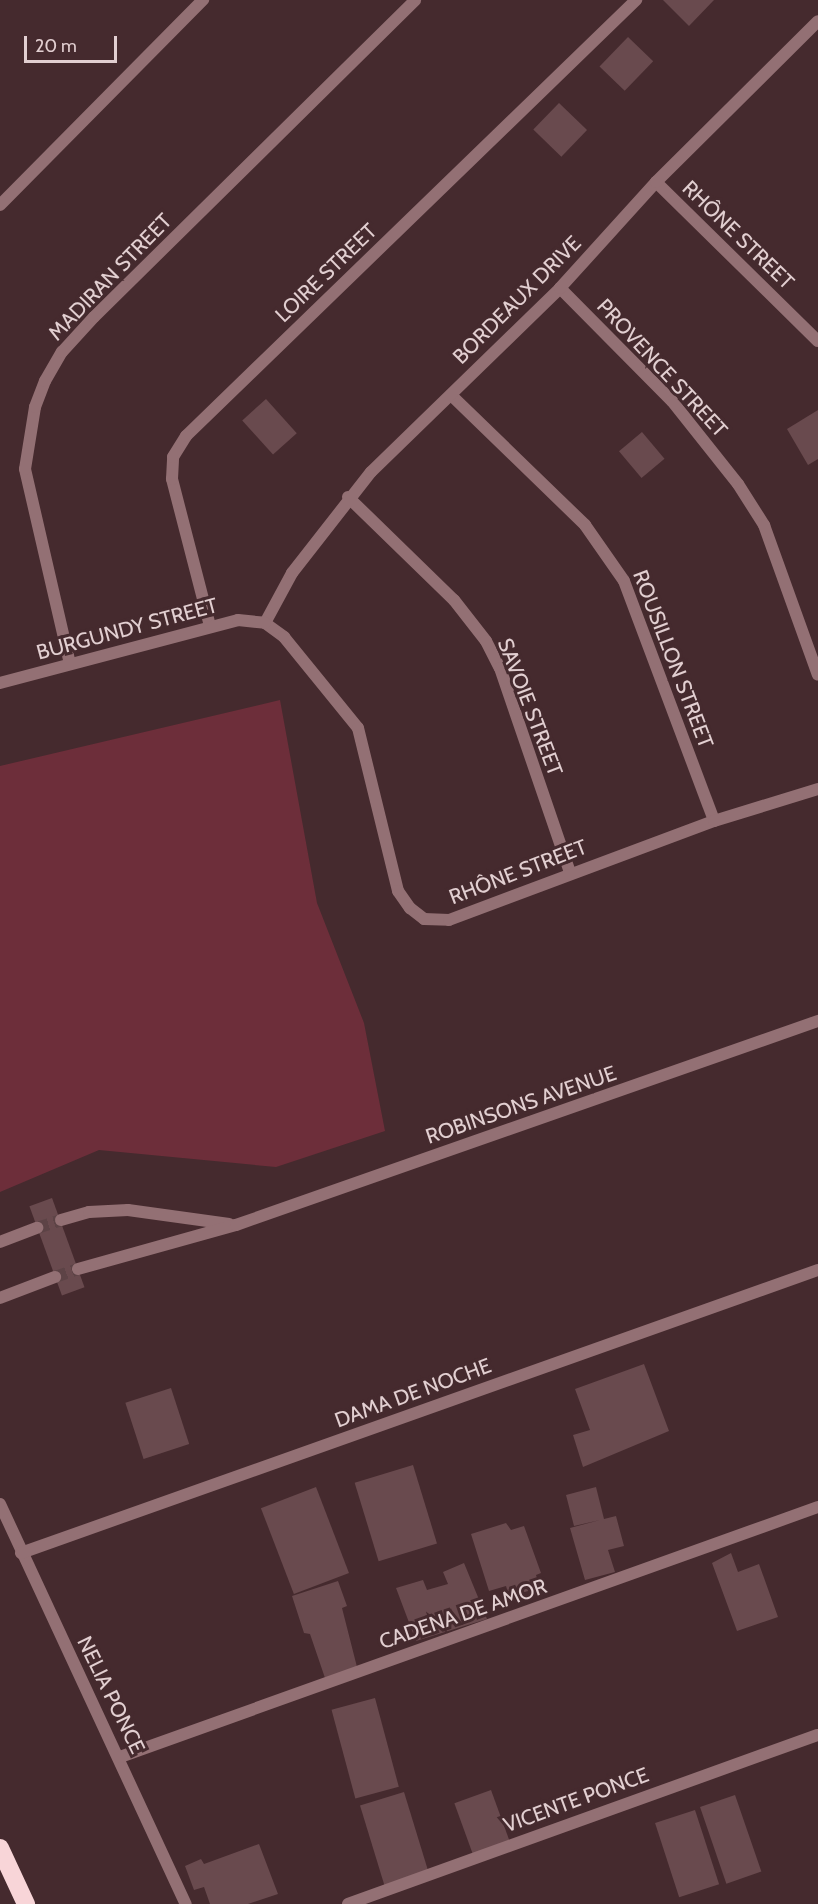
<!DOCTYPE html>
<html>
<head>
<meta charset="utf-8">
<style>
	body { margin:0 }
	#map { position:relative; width:818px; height:1904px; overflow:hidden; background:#452a2e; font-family:Cabin,sans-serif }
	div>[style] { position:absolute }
	.green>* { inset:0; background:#6d2e3a }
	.building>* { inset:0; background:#694a4e; transform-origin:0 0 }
	.street-tunnel>* { height:12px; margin-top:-6px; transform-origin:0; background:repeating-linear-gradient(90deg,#5d4346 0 12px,transparent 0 18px) }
	.street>* { height:12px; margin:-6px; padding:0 6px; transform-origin:6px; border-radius:6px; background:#937074 }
	.highway>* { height:18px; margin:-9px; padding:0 9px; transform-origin:9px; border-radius:9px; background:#f8d5d8 }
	span { translate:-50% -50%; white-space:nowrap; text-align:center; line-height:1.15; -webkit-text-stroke:6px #452a2e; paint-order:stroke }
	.street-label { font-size:21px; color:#e2cfd1 }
	.scale { position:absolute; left:24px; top:36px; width:93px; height:27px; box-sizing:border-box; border:3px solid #e2cfd1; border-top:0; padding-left:8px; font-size:18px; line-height:21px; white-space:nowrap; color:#e2cfd1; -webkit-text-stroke:4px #452a2e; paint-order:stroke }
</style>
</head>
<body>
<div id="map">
	<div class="green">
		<div style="clip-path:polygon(280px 700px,317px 903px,364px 1023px,385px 1131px,276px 1167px,99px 1150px,0 1192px,0 766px)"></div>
	</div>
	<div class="building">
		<div style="clip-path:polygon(663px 0,714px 0,689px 26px)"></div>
		<div style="left:628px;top:37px;width:35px;height:41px;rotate:44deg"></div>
		<div style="left:559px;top:103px;width:39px;height:37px;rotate:44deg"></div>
		<div style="left:266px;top:399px;width:46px;height:32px;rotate:48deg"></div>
		<div style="clip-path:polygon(818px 410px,818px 459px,808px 465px,787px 429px)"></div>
		<div style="left:642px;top:432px;width:35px;height:30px;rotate:50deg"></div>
		<div style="left:52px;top:1198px;width:95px;height:24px;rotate:70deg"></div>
		<div style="clip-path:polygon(644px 1364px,669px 1431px,583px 1467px,573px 1435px,590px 1430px,575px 1389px)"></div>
		<div style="left:171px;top:1388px;width:59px;height:48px;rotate:72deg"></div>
		<div style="left:413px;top:1465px;width:82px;height:61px;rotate:73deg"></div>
		<div style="left:316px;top:1487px;width:92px;height:59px;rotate:69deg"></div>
		<div style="clip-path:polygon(596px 1487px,604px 1519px,616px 1516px,624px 1546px,608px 1550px,615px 1572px,585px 1580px,570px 1528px,600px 1520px,574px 1526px,566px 1495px)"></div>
		<div style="clip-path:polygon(506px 1523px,511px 1530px,524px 1526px,541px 1573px,536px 1575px,540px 1588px,509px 1596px,506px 1586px,489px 1591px,471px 1534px)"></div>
		<div style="clip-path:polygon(731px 1553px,738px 1572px,759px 1564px,778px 1617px,737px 1631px,712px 1563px)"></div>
		<div style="clip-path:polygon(464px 1563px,487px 1619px,416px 1641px,396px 1588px,423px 1580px,427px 1590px,448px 1584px,443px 1572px)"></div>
		<div style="clip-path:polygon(338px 1581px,347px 1606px,342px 1608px,357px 1667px,325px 1678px,310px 1634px,304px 1633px,292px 1596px)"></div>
		<div style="left:375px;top:1698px;width:92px;height:45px;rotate:75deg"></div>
		<div style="left:491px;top:1790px;width:56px;height:39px;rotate:70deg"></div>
		<div style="left:404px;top:1792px;width:84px;height:46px;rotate:73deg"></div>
		<div style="left:735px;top:1795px;width:81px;height:37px;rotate:71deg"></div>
		<div style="left:695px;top:1810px;width:78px;height:42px;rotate:72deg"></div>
		<div style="clip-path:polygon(259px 1844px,278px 1894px,248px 1904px,210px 1904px,204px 1887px,194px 1890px,185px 1866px,201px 1859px,204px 1864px)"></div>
	</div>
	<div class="street-tunnel">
		<div style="left:37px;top:1228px;width:25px;rotate:-18deg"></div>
		<div style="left:55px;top:1277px;width:24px;rotate:-19deg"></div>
	</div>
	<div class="street">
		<div style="left:656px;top:182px;width:227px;rotate:44.5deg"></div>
		<div style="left:0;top:205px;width:289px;rotate:-45.3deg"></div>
		<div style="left:560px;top:288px;width:159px;rotate:45.3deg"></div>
		<div style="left:672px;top:401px;width:106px;rotate:51.5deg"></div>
		<div style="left:738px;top:484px;width:49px;rotate:57.6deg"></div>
		<div style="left:764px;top:525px;width:159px;rotate:70.2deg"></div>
		<div style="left:451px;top:395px;width:187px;rotate:44.1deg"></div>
		<div style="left:585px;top:525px;width:68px;rotate:55.1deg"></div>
		<div style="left:624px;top:581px;width:256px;rotate:69.4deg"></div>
		<div style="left:348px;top:497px;width:148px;rotate:44.2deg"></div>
		<div style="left:454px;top:600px;width:52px;rotate:52deg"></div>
		<div style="left:486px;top:641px;width:30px;rotate:63deg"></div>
		<div style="left:500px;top:668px;width:216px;rotate:71.1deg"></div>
		<div style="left:265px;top:623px;width:57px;rotate:-61.6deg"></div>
		<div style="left:292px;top:573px;width:128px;rotate:-52deg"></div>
		<div style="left:371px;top:472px;width:264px;rotate:-44.2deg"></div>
		<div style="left:560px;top:288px;width:143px;rotate:-47.8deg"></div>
		<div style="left:656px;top:182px;width:228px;rotate:-44.8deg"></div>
		<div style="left:265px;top:623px;width:24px;rotate:36deg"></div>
		<div style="left:284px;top:637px;width:117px;rotate:50.9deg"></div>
		<div style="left:358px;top:728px;width:168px;rotate:76.2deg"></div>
		<div style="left:398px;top:891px;width:21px;rotate:55deg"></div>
		<div style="left:410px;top:908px;width:18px;rotate:38deg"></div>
		<div style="left:424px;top:919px;width:25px;rotate:2deg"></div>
		<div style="left:449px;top:920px;width:283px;rotate:-20.5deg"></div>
		<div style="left:714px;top:821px;width:109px;rotate:-17.1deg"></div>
		<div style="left:210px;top:626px;width:152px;rotate:-104.5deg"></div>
		<div style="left:172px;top:479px;width:22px;rotate:-87deg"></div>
		<div style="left:173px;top:457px;width:25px;rotate:-58deg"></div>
		<div style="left:186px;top:436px;width:627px;rotate:-44.09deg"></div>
		<div style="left:70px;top:664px;width:200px;rotate:-103deg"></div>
		<div style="left:25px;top:469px;width:63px;rotate:-80.8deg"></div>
		<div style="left:35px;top:407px;width:28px;rotate:-69deg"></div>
		<div style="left:45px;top:381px;width:34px;rotate:-60deg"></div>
		<div style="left:62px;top:352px;width:47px;rotate:-47.6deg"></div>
		<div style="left:94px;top:317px;width:451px;rotate:-44.6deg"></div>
		<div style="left:0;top:683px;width:246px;rotate:-14.8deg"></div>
		<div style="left:238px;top:620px;width:27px;rotate:6deg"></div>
		<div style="left:61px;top:1220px;width:29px;rotate:-16deg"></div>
		<div style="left:89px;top:1212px;width:39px;rotate:-3deg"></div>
		<div style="left:128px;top:1210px;width:102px;rotate:7.9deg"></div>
		<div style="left:0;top:1242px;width:40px;rotate:-21deg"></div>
		<div style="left:78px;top:1269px;width:164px;rotate:-15.6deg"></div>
		<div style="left:236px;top:1225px;width:617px;rotate:-19.32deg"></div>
		<div style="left:0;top:1298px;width:59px;rotate:-20.9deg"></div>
		<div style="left:0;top:1504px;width:441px;rotate:65.1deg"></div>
		<div style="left:21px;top:1553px;width:846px;rotate:-19.55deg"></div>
		<div style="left:120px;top:1757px;width:741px;rotate:-19.71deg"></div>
		<div style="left:348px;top:1904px;width:499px;rotate:-19.8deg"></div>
	</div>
	<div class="highway">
		<div style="left:0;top:1848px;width:62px;rotate:65.1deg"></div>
	</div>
	<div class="street-label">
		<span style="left:738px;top:235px;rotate:44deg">RHÔNE STREET</span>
		<span style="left:326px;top:273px;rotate:-44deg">LOIRE STREET</span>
		<span style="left:110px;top:277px;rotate:-46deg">MADIRAN STREET</span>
		<span style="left:517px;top:300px;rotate:-45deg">BORDEAUX DRIVE</span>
		<span style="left:662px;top:368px;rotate:47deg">PROVENCE STREET</span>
		<span style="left:127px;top:629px;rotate:-15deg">BURGUNDY STREET</span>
		<span style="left:673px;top:659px;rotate:69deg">ROUSILLON STREET</span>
		<span style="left:530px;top:707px;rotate:69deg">SAVOIE STREET</span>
		<span style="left:518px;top:872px;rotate:-21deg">RHÔNE STREET</span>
		<span style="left:521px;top:1105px;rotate:-19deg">ROBINSONS AVENUE</span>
		<span style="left:413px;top:1393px;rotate:-20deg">DAMA DE NOCHE</span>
		<span style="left:463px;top:1614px;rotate:-19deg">CADENA DE AMOR</span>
		<span style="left:111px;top:1695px;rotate:64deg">NELIA PONCE</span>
		<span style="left:576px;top:1800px;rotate:-20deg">VICENTE PONCE</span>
	</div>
	<div class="scale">20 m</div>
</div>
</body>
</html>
